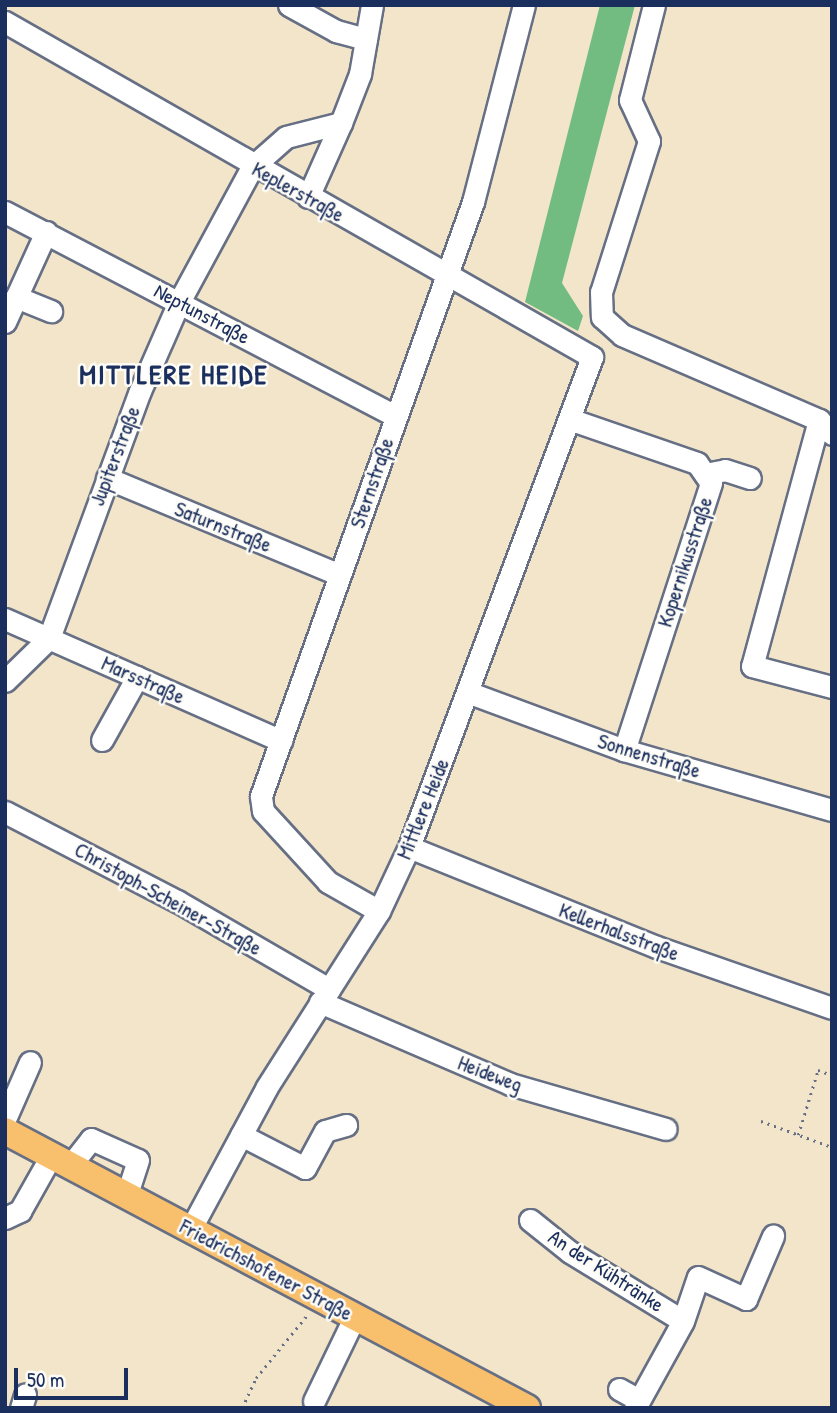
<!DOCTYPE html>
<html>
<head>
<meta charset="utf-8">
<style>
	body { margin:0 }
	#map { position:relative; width:837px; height:1413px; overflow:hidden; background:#f2e5ca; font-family:"Patrick Hand",sans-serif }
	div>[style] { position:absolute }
	.forest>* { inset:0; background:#72bc82 }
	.path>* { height:2.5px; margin-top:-1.25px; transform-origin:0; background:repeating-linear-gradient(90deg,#666f84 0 2px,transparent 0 7px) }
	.roads { filter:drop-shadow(2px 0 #666f84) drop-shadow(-2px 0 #666f84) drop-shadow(0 2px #666f84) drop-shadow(0 -2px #666f84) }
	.minor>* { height:21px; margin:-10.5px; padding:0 10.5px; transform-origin:10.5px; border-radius:10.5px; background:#fff }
	.major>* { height:26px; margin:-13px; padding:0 13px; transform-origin:13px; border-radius:13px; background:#f8bf6c }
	span { translate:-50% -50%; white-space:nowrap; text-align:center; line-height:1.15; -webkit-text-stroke:5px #fdfcf7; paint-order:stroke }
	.street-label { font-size:21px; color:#1b2f5e }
	.district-label { font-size:28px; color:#1b2f5e; font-weight:700; letter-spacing:2px }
	.frame { position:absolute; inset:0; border:7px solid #1b2f5e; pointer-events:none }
	.scale { position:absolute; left:14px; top:1368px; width:114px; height:32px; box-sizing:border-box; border:4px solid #1b2f5e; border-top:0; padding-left:9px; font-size:21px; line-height:24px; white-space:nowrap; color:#1b2f5e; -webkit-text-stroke:5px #fdfcf7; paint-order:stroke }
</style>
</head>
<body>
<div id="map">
	<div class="forest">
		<div style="clip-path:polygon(600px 5px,635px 5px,562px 283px,583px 316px,578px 331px,525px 302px)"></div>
	</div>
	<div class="path">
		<div style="left:761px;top:1121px;width:76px;rotate:20.1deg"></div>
		<div style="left:798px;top:1135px;width:68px;rotate:-72.9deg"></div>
		<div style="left:818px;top:1070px;width:15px;rotate:20deg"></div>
		<div style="left:242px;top:1408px;width:33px;rotate:-65deg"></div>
		<div style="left:256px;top:1378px;width:82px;rotate:-50.9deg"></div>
	</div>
	<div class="roads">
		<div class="minor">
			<div style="left:289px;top:5px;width:54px;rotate:29deg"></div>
			<div style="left:336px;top:31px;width:31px;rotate:15deg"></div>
			<div style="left:654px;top:5px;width:98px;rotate:104.2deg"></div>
			<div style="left:630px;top:100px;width:45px;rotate:65.1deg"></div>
			<div style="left:649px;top:141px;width:158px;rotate:107.6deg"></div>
			<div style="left:601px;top:292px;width:25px;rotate:88deg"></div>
			<div style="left:602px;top:317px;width:27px;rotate:42deg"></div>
			<div style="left:622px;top:335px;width:215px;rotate:23.3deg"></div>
			<div style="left:819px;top:420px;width:19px;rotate:47deg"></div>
			<div style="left:5px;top:22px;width:676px;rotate:29.71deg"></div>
			<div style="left:592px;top:357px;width:523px;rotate:110.48deg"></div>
			<div style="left:409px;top:847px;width:71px;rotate:115.1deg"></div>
			<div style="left:379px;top:911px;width:209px;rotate:122.5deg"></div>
			<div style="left:267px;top:1087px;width:162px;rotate:118.3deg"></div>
			<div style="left:308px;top:197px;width:81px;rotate:-66deg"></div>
			<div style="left:5px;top:212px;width:441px;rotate:27.6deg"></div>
			<div style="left:16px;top:297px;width:38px;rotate:22deg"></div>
			<div style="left:5px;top:322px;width:99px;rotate:-65.5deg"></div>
			<div style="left:572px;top:420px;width:132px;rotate:19deg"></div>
			<div style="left:697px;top:463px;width:24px;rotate:55deg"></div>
			<div style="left:711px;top:483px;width:281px;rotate:108deg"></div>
			<div style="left:819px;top:420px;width:255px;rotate:105.2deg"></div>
			<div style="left:752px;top:666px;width:83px;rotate:14.7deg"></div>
			<div style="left:705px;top:474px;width:20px;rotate:-11deg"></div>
			<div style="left:725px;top:470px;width:26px;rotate:18deg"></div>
			<div style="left:107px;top:478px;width:252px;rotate:22.6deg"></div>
			<div style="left:5px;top:619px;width:302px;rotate:23.8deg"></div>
			<div style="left:5px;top:681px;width:62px;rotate:-44.3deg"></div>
			<div style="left:49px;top:638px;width:263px;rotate:-69.8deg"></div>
			<div style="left:140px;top:391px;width:97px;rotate:-66.3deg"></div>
			<div style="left:179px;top:302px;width:153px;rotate:-61.6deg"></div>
			<div style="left:252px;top:167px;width:45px;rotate:-41.4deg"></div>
			<div style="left:286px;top:137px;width:57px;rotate:-14.3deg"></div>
			<div style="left:341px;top:123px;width:53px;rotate:-68.8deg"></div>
			<div style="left:360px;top:74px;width:70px;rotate:-80.1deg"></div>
			<div style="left:470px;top:693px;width:164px;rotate:20.3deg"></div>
			<div style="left:624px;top:750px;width:216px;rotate:16.1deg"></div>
			<div style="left:102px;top:740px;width:72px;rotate:-60.9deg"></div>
			<div style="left:5px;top:812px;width:194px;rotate:27.4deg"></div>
			<div style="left:177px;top:901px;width:176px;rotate:30.1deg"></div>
			<div style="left:409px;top:847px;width:267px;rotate:22deg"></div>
			<div style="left:657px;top:947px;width:185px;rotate:19.2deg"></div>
			<div style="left:379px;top:911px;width:59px;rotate:-150.4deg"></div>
			<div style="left:328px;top:882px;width:96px;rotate:-132.5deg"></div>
			<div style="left:263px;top:811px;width:15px;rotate:-98deg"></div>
			<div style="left:261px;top:796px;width:631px;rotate:-70.36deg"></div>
			<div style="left:473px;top:202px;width:203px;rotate:-75.5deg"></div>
			<div style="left:320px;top:1002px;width:207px;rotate:23.3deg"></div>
			<div style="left:510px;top:1084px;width:162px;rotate:16.1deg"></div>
			<div style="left:5px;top:1119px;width:62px;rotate:-66.3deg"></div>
			<div style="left:241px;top:1135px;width:72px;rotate:27.3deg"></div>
			<div style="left:305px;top:1168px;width:42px;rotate:-61.6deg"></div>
			<div style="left:325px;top:1131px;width:22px;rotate:-16deg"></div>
			<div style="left:70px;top:1166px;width:34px;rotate:-52deg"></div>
			<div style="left:91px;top:1139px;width:51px;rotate:24.1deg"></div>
			<div style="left:138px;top:1160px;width:38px;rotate:108deg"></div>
			<div style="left:5px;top:1218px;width:17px;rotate:-25deg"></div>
			<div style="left:20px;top:1211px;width:63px;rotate:-60.6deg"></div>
			<div style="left:530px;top:1220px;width:51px;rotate:38.7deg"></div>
			<div style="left:570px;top:1252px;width:132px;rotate:31.4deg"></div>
			<div style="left:619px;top:1389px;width:23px;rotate:29deg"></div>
			<div style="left:314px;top:1401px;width:94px;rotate:-64.2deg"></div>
			<div style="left:21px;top:1408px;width:14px;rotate:-73deg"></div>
			<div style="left:635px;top:1408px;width:99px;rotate:-61.1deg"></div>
			<div style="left:683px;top:1321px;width:46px;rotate:-71.2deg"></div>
			<div style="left:698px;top:1277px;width:53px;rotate:24.6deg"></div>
			<div style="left:746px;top:1299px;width:69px;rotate:-66.8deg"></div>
		</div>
		<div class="major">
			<div style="left:5px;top:1131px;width:591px;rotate:27.95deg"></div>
		</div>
	</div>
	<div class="street-label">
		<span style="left:298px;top:192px;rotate:29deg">Keplerstraße</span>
		<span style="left:202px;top:314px;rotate:28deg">Neptunstraße</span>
		<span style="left:115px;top:456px;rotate:-69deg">Jupiterstraße</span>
		<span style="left:372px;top:483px;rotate:-71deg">Sternstraße</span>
		<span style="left:223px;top:527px;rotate:22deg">Saturnstraße</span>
		<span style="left:685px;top:562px;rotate:-72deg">Kopernikusstraße</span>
		<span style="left:143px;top:680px;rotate:24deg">Marsstraße</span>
		<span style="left:649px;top:756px;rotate:17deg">Sonnenstraße</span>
		<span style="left:423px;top:809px;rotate:-68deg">Mittlere Heide</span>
		<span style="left:168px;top:899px;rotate:29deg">Christoph-Scheiner-Straße</span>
		<span style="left:619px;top:932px;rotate:21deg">Kellerhalsstraße</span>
		<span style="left:490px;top:1074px;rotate:21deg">Heideweg</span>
		<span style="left:266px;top:1270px;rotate:28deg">Friedrichshofener Straße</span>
		<span style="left:606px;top:1271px;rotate:33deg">An der Kühtränke</span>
	</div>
	<div class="district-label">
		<span style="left:174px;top:374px">MITTLERE HEIDE</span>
	</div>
	<div class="frame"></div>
	<div class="scale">50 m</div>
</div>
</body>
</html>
